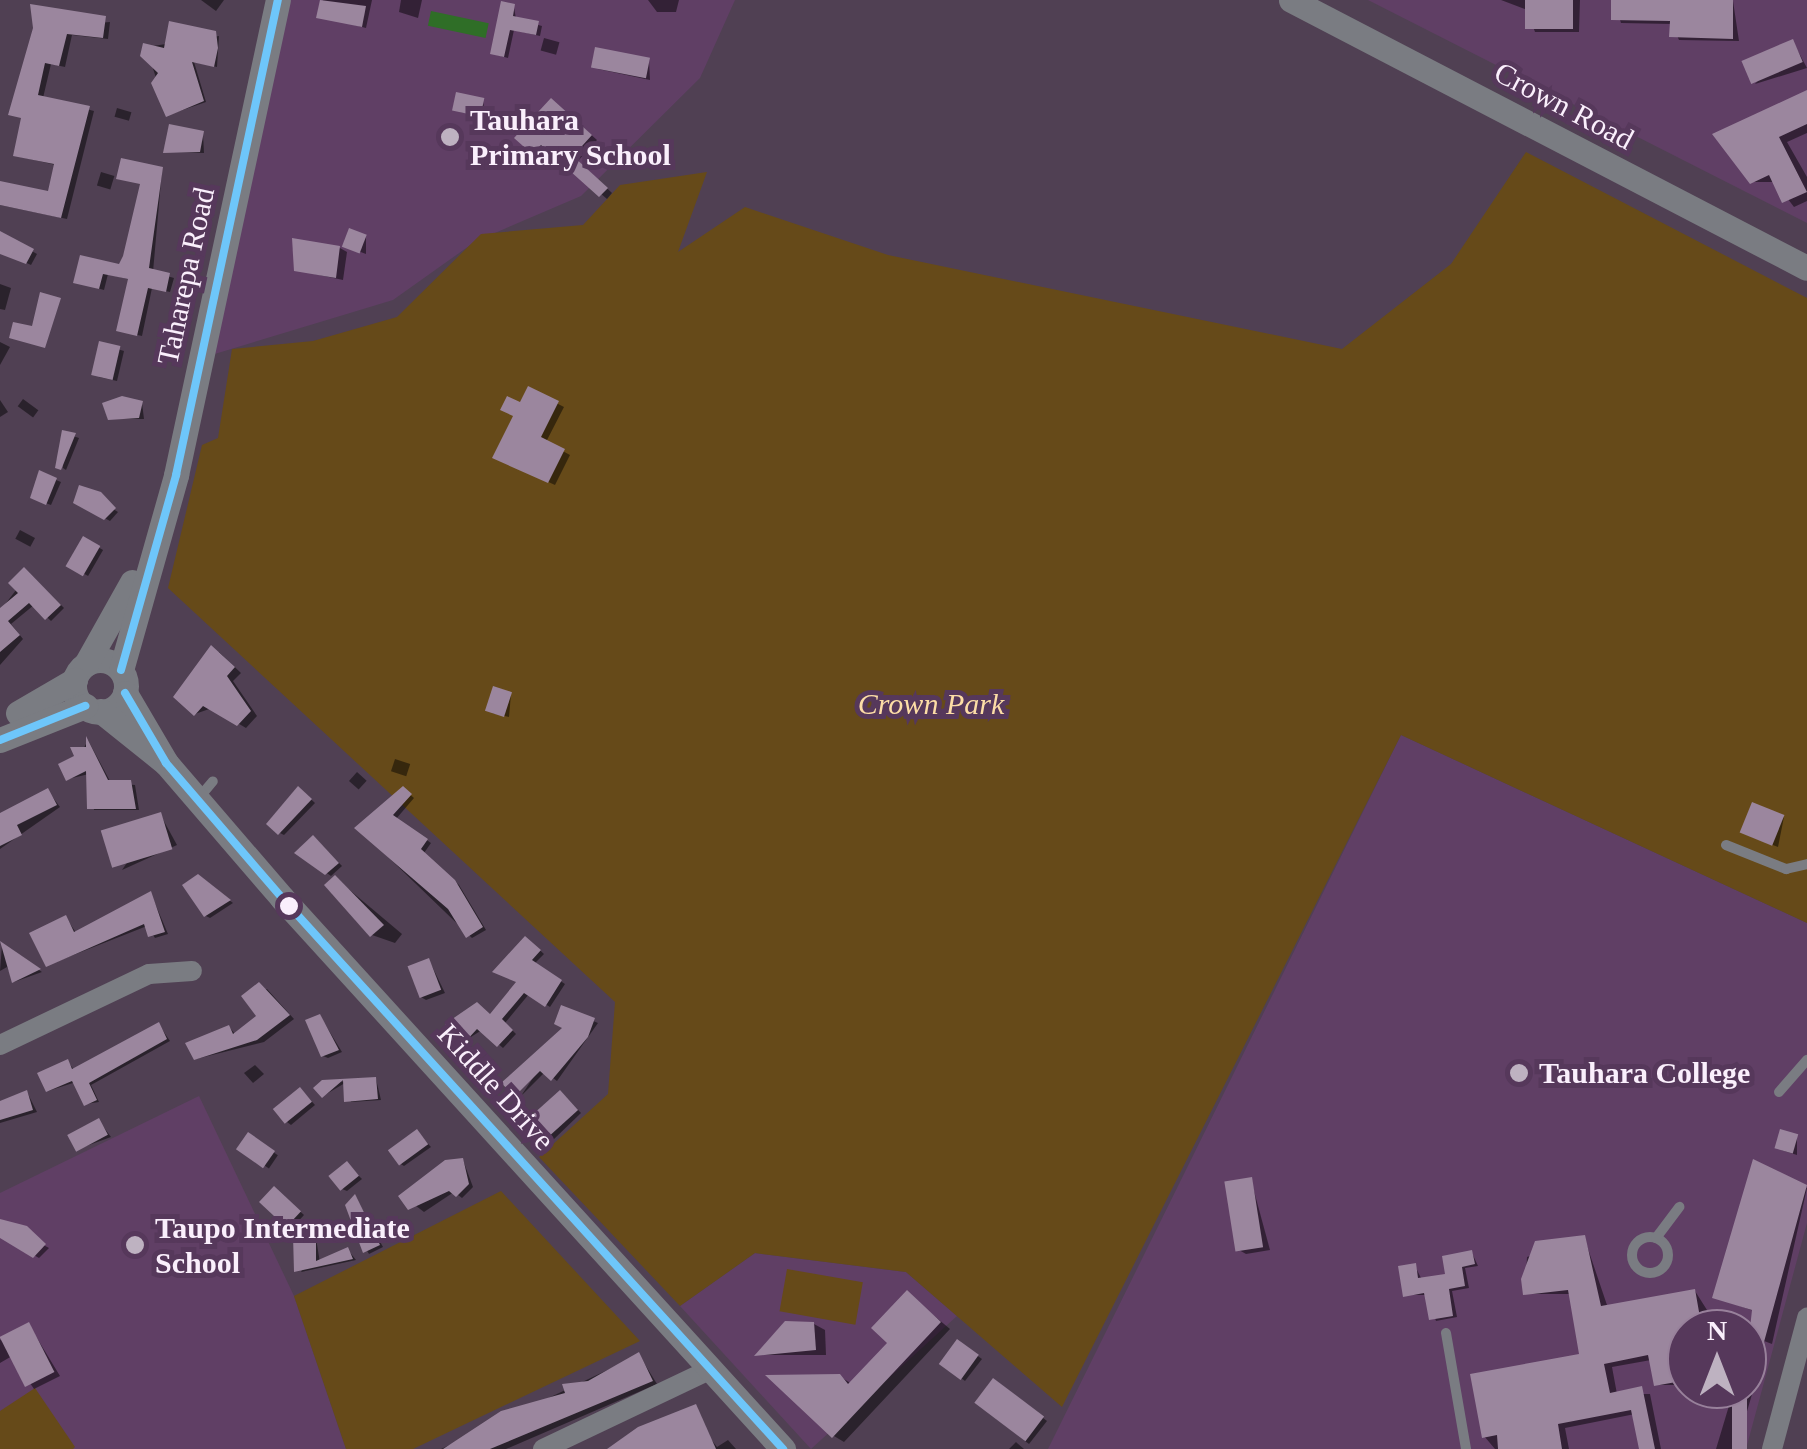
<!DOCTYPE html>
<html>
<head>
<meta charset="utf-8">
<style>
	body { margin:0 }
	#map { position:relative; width:1807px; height:1449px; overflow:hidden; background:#504053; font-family:Georgia,serif }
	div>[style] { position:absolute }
	.built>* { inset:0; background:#603f65 }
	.green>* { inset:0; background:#664a19; transform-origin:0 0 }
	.water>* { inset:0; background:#2f6e27; transform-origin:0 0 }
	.shadow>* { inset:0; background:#0007; transform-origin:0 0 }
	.building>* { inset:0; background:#9b869e; transform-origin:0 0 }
	.service>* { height:10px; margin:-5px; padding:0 5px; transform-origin:5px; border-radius:5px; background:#7a7c82 }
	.service>.ring { margin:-5px; padding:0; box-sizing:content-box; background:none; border:10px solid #7a7c82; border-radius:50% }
	.minor>* { height:20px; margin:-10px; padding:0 10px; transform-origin:10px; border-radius:10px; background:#7a7c82 }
	.tertiary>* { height:25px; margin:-12.5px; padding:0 12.5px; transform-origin:12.5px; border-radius:12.5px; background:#7a7c82 }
	.tertiary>.ring { margin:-12.5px; padding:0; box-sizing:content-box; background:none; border:25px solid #7a7c82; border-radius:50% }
	.bus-1>* { height:8px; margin:-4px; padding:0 4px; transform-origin:4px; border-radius:4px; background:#6ec6fa }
	.dots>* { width:28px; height:28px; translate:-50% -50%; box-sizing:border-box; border:5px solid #56385b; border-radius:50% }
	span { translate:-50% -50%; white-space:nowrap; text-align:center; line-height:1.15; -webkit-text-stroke:10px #56385b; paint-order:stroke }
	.street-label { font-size:30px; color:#faeffc }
	.poi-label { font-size:30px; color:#faeffc; font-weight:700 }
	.left { translate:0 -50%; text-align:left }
	.park-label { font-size:30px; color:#fcdda6; font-style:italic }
	.north { position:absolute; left:1667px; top:1309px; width:100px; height:100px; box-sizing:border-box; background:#56385b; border:2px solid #98819b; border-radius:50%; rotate:0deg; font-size:28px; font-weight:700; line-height:40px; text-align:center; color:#faeffc }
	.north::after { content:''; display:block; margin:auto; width:35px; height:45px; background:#beb2c1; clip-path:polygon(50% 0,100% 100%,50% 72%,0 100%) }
</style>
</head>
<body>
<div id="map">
	<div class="built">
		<div style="clip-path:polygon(290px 0,735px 0,700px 78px,581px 196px,476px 241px,393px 300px,208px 356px)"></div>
		<div style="clip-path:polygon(1368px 0,1807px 0,1807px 223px)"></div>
		<div style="clip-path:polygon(evenodd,1401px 735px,1807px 923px,1807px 1223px,1746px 1449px,1048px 1449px,1401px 735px,1687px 1329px,1747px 1329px,1747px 1389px,1687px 1389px,1687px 1329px)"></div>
		<div style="clip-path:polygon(199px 1096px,294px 1296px,346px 1449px,0 1449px,0 1193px)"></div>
		<div style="clip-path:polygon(755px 1253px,906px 1272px,957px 1316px,811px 1449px,680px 1306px)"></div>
	</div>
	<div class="green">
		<div style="clip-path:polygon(1526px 152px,1807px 298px,1807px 923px,1401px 735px,1062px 1407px,906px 1272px,755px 1253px,680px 1306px,539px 1157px,608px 1094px,615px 1002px,168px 588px,202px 445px,218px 438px,232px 349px,313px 341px,397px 317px,481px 234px,583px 225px,620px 185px,707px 172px,678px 252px,745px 207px,888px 255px,1342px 349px,1451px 264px)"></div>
		<div style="clip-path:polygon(501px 1191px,640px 1341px,413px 1449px,346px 1449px,294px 1296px)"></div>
		<div style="left:787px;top:1269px;width:77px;height:43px;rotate:10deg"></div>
		<div style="clip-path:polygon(35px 1388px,75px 1447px,73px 1449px,0 1449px,0 1411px)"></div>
	</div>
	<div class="water">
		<div style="left:431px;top:11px;width:59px;height:15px;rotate:12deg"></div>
	</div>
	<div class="shadow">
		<div style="clip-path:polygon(201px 0,224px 0,216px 11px)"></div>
		<div style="clip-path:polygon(323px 0,372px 0,366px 28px,319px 16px)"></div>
		<div style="clip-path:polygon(401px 0,422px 0,418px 18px,399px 12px)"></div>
		<div style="clip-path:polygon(648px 0,679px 0,676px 12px,657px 12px)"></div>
		<div style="clip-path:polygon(1501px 0,1580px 0,1579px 32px,1535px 32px,1527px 10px)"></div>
		<div style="clip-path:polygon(1614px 0,1733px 1px,1739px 41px,1679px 40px,1672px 24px,1621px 23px)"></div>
		<div style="clip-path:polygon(514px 7px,516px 19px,542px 26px,540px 36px,514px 30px,508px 58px,497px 55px)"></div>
		<div style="clip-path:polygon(110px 22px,108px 39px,72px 35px,65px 67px,51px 64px,43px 98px,94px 111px,67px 219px,0 205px,0 184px,50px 194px,56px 165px,21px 157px,24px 118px,11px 114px,36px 28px)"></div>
		<div style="clip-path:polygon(219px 36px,217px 67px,194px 62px,206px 102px,168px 115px,146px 47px)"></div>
		<div style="left:544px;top:38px;width:16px;height:13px;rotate:15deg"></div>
		<div style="clip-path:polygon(1793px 42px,1807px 68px,1755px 84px)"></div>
		<div style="clip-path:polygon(649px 60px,650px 80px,598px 69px)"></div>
		<div style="clip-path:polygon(1807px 93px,1807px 133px,1787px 142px,1807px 177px,1807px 201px,1794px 207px,1775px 182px,1752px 182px,1716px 135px)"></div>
		<div style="clip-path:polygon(483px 100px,485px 116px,460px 112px)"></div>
		<div style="clip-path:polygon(558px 105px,597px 140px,578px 161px,612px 193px,607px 199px,548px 148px,540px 156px,517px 137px)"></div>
		<div style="left:117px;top:108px;width:15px;height:9px;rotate:16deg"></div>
		<div style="clip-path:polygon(203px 134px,204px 153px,166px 152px)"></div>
		<div style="clip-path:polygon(162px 170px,153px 272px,174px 278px,170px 292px,152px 288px,142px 336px,124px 332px,131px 280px,108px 274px,104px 290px,76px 282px,120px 267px)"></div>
		<div style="left:101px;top:172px;width:14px;height:14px;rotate:17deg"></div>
		<div style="clip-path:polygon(4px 235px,37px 254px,31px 265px,0 251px)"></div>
		<div style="clip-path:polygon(366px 237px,366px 254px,350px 248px)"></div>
		<div style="clip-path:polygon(340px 248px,347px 252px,343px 280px,296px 270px)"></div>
		<div style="clip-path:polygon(0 284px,11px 288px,5px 310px,0 309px)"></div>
		<div style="clip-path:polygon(0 342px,10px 347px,0 365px)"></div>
		<div style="clip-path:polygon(101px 344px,124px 351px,117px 381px,99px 377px)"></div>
		<div style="clip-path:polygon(529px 389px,564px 407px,546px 442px,570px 455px,555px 485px,502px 461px)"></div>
		<div style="left:23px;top:399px;width:19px;height:9px;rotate:36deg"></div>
		<div style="clip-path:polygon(0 400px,8px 412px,0 417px)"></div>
		<div style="clip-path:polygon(142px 403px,144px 419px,110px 419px)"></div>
		<div style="clip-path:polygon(64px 433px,79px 438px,66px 470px,63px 468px)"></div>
		<div style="clip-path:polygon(41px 474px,61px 482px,51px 505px,37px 500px)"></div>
		<div style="clip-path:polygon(84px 491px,118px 512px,110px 521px,76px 502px)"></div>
		<div style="left:20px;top:530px;width:17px;height:10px;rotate:28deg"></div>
		<div style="left:84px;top:539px;width:22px;height:30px;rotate:30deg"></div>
		<div style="clip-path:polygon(29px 573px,64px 608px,51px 621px,34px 605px,11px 624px,23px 639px,0 665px,0 611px)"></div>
		<div style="clip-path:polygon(219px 652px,241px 673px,233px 681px,257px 716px,246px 728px,212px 708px,195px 714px)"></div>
		<div style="clip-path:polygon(511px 694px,509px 717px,492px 713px)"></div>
		<div style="clip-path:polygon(88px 740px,111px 783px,135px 785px,139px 810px,94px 810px,89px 774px,68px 779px)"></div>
		<div style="left:395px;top:759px;width:16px;height:13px;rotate:18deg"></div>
		<div style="left:357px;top:772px;width:13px;height:12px;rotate:42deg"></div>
		<div style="clip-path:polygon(48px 791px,60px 807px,0 849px,0 817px)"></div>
		<div style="clip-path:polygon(303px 792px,315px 803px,284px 835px,280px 833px)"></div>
		<div style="clip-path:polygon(407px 792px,414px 798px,396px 819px,431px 843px,424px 853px,459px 885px,486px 930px,472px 938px,358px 828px)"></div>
		<div style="clip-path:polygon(160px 814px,177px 845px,122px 870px)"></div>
		<div style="clip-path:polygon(1784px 817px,1778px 847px,1747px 835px)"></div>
		<div style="clip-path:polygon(318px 841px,342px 866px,331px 876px,298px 853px)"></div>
		<div style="clip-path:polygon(203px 880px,233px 903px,210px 918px,206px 916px)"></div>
		<div style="clip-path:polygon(339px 881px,402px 934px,395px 943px,372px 935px)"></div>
		<div style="clip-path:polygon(151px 894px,168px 934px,155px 938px,147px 926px,48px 965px,66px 918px,77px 934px)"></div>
		<div style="clip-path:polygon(530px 941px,544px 954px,534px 964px,565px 984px,550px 1007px,529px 994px,505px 1023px,516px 1034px,503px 1048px,482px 1030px,466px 1040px,449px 1024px,491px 1016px,519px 982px)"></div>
		<div style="clip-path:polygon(2px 945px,42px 972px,14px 982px,7px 967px,0 971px)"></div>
		<div style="clip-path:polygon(429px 960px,445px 993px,426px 1000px,421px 997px)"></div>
		<div style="clip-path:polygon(267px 989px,294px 1019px,264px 1042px,196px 1059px,229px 1027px,236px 1035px,260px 1017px,245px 997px)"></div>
		<div style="clip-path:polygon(562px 1008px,598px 1023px,557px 1081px,545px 1072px,521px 1096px,566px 1028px)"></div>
		<div style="clip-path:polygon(320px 1016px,342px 1052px,328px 1058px,323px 1056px)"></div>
		<div style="clip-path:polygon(159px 1025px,170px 1041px,91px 1085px,99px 1102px,86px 1104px,76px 1082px,48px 1091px,68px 1062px,75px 1071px)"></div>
		<div style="clip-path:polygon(255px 1065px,264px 1074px,253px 1083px,244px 1073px)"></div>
		<div style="clip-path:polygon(376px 1079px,381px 1100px,351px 1102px,345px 1083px,323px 1096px,323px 1083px)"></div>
		<div style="clip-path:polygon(27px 1092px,37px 1112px,0 1123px,0 1103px)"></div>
		<div style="clip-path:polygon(304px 1093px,315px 1105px,291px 1125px,287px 1122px)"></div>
		<div style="clip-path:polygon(565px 1096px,581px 1113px,552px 1141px,548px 1138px)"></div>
		<div style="clip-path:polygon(99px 1121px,111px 1137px,78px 1149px)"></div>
		<div style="clip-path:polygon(417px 1132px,431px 1147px,404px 1166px,399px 1163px)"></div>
		<div style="left:248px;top:1135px;width:36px;height:16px;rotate:34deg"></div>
		<div style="clip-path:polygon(1797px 1137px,1797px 1155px,1781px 1150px)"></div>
		<div style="clip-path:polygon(463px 1160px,473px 1187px,462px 1198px,454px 1192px,424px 1212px,403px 1196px)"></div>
		<div style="clip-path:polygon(1754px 1163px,1807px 1188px,1772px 1344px,1751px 1336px,1754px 1311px,1715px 1297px)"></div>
		<div style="clip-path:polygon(347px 1164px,362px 1179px,347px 1191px,342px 1189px)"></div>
		<div style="clip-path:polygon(1251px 1180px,1270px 1250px,1246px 1254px,1239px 1250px)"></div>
		<div style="clip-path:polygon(279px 1192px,304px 1215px,293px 1227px,288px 1225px)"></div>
		<div style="clip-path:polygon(355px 1197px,383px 1247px,369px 1254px,351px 1224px,360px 1220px)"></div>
		<div style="clip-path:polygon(3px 1223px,49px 1248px,39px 1258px,0 1236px)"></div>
		<div style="clip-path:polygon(1584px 1237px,1608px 1308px,1695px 1291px,1719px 1329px,1687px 1329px,1687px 1385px,1656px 1385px,1651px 1360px,1612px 1367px,1617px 1394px,1650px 1394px,1661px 1449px,1642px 1449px,1635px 1414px,1565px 1428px,1569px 1449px,1495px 1449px,1484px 1436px,1581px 1356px,1571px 1294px,1525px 1294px,1527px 1257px)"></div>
		<div style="clip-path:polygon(316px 1238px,320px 1263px,348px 1250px,356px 1260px,301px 1272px)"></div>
		<div style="clip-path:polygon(1472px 1253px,1478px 1266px,1465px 1268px,1469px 1288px,1452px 1291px,1457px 1317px,1436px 1321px,1427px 1295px,1406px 1295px,1415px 1266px,1422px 1280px,1448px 1276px)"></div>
		<div style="clip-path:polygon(907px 1293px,950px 1329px,844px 1442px,834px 1436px,839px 1376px,852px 1384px,891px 1343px)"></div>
		<div style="clip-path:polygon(814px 1324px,825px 1330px,826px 1355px,757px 1355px)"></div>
		<div style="clip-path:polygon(29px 1325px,60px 1376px,34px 1389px,12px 1356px,0 1363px,0 1340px)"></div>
		<div style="clip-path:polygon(958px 1342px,982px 1359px,965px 1381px,961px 1378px)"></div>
		<div style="clip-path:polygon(639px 1355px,657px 1384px,506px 1449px,441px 1449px)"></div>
		<div style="clip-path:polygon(1747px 1361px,1760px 1367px,1736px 1449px,1716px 1449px,1734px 1389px,1747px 1389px)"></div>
		<div style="clip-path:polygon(998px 1384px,1047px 1421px,1029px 1444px,1025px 1441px)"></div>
		<div style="clip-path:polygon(710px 1438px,717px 1447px,728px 1440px,736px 1449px,699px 1449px)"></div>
		<div style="clip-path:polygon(1016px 1442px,1017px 1443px,1024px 1449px,1009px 1449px)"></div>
	</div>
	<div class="building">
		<div style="clip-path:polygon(320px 0,366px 6px,362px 27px,316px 18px)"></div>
		<div style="left:1525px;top:0;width:48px;height:29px"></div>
		<div style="clip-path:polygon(1611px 0,1733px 0,1733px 39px,1669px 37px,1670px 21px,1611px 20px)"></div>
		<div style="clip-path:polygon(501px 1px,515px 4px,513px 16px,539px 21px,536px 35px,510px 30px,504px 57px,490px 54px)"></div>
		<div style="clip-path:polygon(30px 4px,106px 16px,103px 38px,67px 34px,59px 66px,45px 63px,38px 95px,90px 106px,61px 218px,0 205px,0 181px,48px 191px,54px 164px,13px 156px,21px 118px,8px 115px,33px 28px)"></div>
		<div style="clip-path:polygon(169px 21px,216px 31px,218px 48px,214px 67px,192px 62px,204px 101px,166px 117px,151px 83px,158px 73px,140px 56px,143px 43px,164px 48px)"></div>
		<div style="left:1793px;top:39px;width:25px;height:56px;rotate:67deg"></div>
		<div style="left:595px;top:47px;width:56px;height:21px;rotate:11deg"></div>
		<div style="clip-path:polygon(1807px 90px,1807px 124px,1779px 137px,1807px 192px,1782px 203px,1769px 175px,1750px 184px,1712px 134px)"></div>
		<div style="left:456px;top:92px;width:29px;height:19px;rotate:12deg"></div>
		<div style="clip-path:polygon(551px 98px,592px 135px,573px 156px,608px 188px,599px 197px,541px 145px,532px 154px,514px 138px)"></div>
		<div style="clip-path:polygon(169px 124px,204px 131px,200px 152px,163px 153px)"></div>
		<div style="clip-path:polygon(121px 158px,163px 167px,149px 268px,170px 273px,166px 292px,148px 288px,137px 336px,116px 331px,128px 279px,103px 274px,99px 289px,73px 283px,80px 255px,119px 264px,123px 256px,140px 184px,116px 179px)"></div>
		<div style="left:349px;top:228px;width:19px;height:20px;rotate:21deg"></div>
		<div style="clip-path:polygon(0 231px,34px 249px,26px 264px,0 254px)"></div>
		<div style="clip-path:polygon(292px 238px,340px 246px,336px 278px,294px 271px)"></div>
		<div style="clip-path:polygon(40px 292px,61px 298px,45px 348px,9px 338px,13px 322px,32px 326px)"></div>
		<div style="left:99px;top:341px;width:22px;height:35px;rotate:13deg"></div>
		<div style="clip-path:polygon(528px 386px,559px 401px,541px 437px,565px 449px,548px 483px,492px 458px,513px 416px,500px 410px,507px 396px,520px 402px)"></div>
		<div style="clip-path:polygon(122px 396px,143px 401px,139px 418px,108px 420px,102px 403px)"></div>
		<div style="clip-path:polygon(62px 430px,76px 433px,61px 470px,55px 468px)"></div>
		<div style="clip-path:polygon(39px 470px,57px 478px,46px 505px,30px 498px)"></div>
		<div style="clip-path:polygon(79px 485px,101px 492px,116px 508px,104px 520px,73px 503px)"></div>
		<div style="left:83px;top:536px;width:20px;height:35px;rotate:30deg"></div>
		<div style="clip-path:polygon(24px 567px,61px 605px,45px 620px,29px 603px,8px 621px,20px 635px,0 652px,0 608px,18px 593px,8px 583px)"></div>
		<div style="clip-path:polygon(211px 645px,235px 667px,227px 676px,251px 711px,237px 726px,203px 706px,194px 716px,173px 697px)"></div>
		<div style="left:493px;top:686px;width:20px;height:26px;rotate:18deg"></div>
		<div style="clip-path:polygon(86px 736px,108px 780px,131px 780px,136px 809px,87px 809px,86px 771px,66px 781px,58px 764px,74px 756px,70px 747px,86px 747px)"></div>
		<div style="clip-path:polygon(298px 786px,312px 799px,278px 835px,266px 824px)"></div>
		<div style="clip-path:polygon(403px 786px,412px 794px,393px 815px,428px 839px,421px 849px,455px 880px,483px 927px,466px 938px,448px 909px,354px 828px)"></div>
		<div style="clip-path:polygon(48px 788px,57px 805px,17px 825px,22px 835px,0 846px,0 813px)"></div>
		<div style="left:1752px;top:802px;width:35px;height:33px;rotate:22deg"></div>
		<div style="left:161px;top:812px;width:39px;height:63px;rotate:73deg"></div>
		<div style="clip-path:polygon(313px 835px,339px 863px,325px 875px,294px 853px)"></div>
		<div style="clip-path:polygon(198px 874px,231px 900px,204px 917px,182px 885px)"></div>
		<div style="clip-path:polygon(335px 875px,384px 925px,370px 937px,324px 885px)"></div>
		<div style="clip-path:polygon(151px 891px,165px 932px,148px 937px,144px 924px,46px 967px,29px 933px,66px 915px,74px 932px)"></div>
		<div style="clip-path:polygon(525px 936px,541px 950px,532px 960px,562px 980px,545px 1007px,524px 993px,502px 1019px,513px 1030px,497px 1047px,477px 1029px,465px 1042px,445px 1024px,477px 1002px,490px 1014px,516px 982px,492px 972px)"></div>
		<div style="clip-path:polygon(0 941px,41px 969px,12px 983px)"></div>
		<div style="left:429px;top:958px;width:34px;height:23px;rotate:69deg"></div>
		<div style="clip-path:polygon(259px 982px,290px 1015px,257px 1040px,194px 1060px,185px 1043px,229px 1025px,233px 1034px,256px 1016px,241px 996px)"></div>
		<div style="clip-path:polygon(561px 1005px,595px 1018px,588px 1037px,551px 1081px,540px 1071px,515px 1096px,501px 1083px,562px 1028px,554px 1024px)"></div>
		<div style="clip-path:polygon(320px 1014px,339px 1050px,321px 1057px,305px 1020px)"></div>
		<div style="clip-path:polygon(159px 1022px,167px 1039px,89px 1083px,97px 1100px,84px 1106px,72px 1081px,46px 1092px,37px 1073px,68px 1059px,72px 1069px)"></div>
		<div style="clip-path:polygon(376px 1077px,378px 1099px,344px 1102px,343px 1080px,322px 1098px,313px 1088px,322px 1080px)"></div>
		<div style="left:300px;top:1087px;width:19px;height:35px;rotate:51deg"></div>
		<div style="clip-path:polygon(27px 1090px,33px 1110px,0 1120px,0 1101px)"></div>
		<div style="left:560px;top:1090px;width:27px;height:45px;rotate:48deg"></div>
		<div style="left:99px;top:1118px;width:19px;height:36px;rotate:62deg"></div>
		<div style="left:417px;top:1129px;width:19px;height:36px;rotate:54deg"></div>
		<div style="left:1780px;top:1129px;width:19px;height:20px;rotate:16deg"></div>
		<div style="left:248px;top:1132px;width:33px;height:21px;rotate:35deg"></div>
		<div style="clip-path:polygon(463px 1158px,469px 1184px,456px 1197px,449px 1191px,408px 1210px,398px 1196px,445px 1160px)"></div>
		<div style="clip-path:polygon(1753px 1159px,1807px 1185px,1764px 1342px,1749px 1337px,1752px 1310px,1712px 1298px)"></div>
		<div style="left:347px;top:1161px;width:19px;height:24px;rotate:51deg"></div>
		<div style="left:1252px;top:1177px;width:71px;height:28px;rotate:81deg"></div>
		<div style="left:274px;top:1186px;width:37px;height:22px;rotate:43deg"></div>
		<div style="clip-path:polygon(355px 1194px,380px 1245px,363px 1253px,345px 1205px)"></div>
		<div style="clip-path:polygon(0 1219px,27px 1226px,46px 1244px,33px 1258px,0 1238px)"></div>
		<div style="clip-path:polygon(293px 1235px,316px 1235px,316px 1261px,348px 1247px,353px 1259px,294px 1272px)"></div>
		<div style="clip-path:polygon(1585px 1235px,1601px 1306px,1695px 1289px,1702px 1329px,1687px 1329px,1687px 1380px,1654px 1386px,1648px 1355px,1604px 1364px,1610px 1393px,1642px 1386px,1655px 1449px,1639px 1449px,1631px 1410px,1558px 1424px,1562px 1449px,1498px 1449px,1497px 1435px,1482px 1438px,1470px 1374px,1579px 1354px,1568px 1290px,1523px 1295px,1521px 1279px,1535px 1241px)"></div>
		<div style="clip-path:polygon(1472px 1250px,1475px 1264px,1462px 1267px,1465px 1286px,1449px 1289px,1453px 1316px,1429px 1320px,1424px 1293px,1403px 1297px,1398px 1266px,1416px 1263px,1418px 1278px,1445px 1274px,1442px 1256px)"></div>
		<div style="clip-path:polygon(907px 1290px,941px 1322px,832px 1438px,765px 1375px,840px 1374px,848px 1384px,887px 1343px,871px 1328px)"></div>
		<div style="clip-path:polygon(785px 1321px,814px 1322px,816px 1350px,754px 1356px)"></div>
		<div style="left:29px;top:1322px;width:56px;height:33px;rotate:63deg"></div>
		<div style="left:957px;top:1339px;width:27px;height:31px;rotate:36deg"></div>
		<div style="clip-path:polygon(639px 1352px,653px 1381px,490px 1449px,443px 1449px,501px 1411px,565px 1393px,562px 1384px,588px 1381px)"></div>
		<div style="left:993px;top:1378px;width:64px;height:31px;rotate:37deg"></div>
		<div style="left:1732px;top:1389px;width:15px;height:63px"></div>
		<div style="clip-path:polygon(696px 1404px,716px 1449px,607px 1449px,638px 1427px)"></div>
	</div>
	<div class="service">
		<div style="left:198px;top:799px;width:23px;rotate:-50deg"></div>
		<div style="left:1726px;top:845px;width:65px;rotate:21.8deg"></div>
		<div style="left:1786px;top:869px;width:22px;rotate:-13deg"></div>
		<div style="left:1779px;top:1092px;width:43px;rotate:-48.8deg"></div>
		<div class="ring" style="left:1632px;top:1237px;width:26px;height:26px"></div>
		<div style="left:1656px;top:1238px;width:39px;rotate:-53deg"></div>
		<div style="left:1446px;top:1333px;width:118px;rotate:80.2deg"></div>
	</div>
	<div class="minor">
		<div style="left:0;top:1045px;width:165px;rotate:-25.5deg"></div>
		<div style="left:149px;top:974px;width:43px;rotate:-4deg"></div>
		<div style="left:543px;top:1449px;width:184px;rotate:-25.4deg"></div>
		<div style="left:1772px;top:1449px;width:136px;rotate:-75deg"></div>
	</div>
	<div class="tertiary">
		<div style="left:1291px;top:0;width:581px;rotate:27.45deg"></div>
		<div class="ring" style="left:74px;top:660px;width:27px;height:27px"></div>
		<div style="left:86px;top:664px;width:94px;rotate:-60.7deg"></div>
		<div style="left:121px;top:670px;width:203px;rotate:-74.2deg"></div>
		<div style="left:176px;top:475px;width:486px;rotate:-77.9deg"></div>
		<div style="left:125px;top:693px;width:81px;rotate:59.6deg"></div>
		<div style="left:166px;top:763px;width:178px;rotate:49.3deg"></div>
		<div style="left:282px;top:898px;width:745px;rotate:47.72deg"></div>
		<div style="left:101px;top:711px;width:83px;rotate:38.7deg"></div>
		<div style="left:18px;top:713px;width:66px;rotate:-30.1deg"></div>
		<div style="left:0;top:740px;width:92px;rotate:-21.8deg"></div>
	</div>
	<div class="bus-1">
		<div style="left:121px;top:670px;width:203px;rotate:-74.2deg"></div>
		<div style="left:176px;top:475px;width:486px;rotate:-77.9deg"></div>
		<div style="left:125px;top:693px;width:81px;rotate:59.6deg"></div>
		<div style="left:166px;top:763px;width:178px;rotate:49.3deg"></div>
		<div style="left:282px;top:898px;width:745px;rotate:47.72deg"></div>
		<div style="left:0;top:740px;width:92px;rotate:-21.8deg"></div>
	</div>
	<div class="dots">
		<div style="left:450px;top:137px;background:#beb2c1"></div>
		<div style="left:289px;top:906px;background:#faeffc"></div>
		<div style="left:1519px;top:1073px;background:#beb2c1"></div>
		<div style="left:135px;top:1245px;background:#beb2c1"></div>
	</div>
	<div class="street-label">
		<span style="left:1564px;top:106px;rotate:28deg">Crown Road</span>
		<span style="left:186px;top:276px;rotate:-78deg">Taharepa Road</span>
		<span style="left:496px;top:1087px;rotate:48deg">Kiddle Drive</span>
	</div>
	<div class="poi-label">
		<span class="left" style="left:470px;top:137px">Tauhara<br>Primary School</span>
		<span class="left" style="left:1539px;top:1073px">Tauhara College</span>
		<span class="left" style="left:155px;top:1245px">Taupo Intermediate<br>School</span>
	</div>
	<div class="park-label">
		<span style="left:931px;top:704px">Crown Park</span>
	</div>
	<div class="north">N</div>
</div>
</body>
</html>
